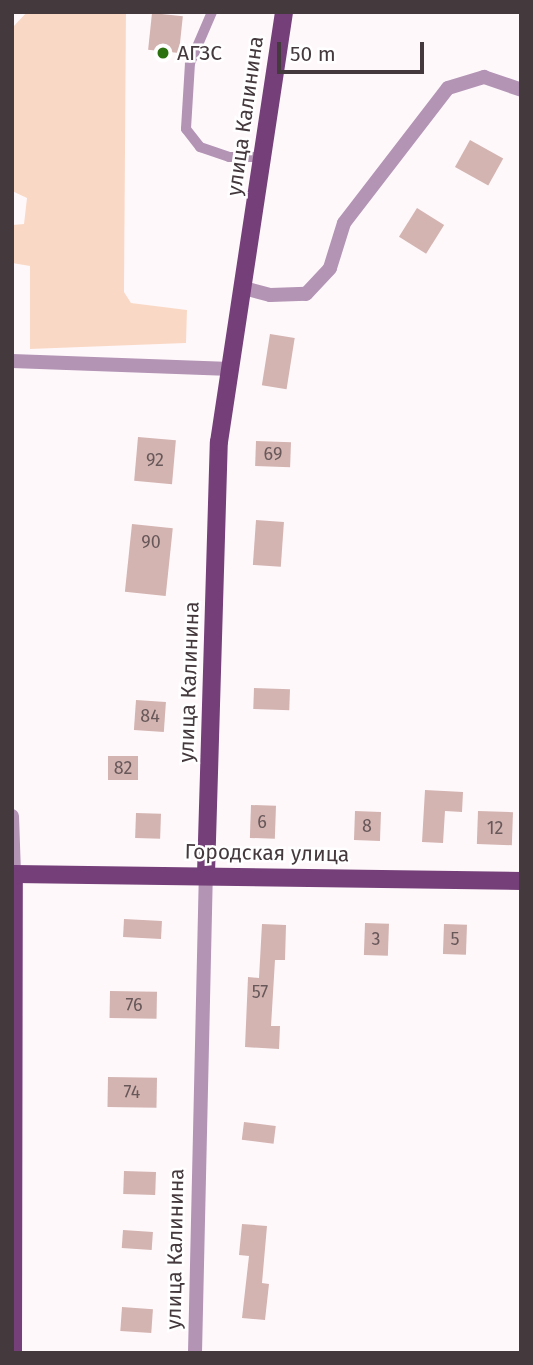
<!DOCTYPE html>
<html>
<head>
<meta charset="utf-8">
<style>
	body { margin:0 }
	#map { position:relative; width:533px; height:1365px; overflow:hidden; background:#fff8fb; font-family:"Fira Sans",sans-serif }
	div>[style] { position:absolute }
	.green>* { inset:0; background:#f9d9c6 }
	.building>* { inset:0; background:#d3b4b1; transform-origin:0 0 }
	.lane>* { height:10px; margin:-5px; padding:0 5px; transform-origin:5px; border-radius:5px; background:#b394b5 }
	.street>* { height:14px; margin:-7px; padding:0 7px; transform-origin:7px; border-radius:7px; background:#b394b5 }
	.primary>* { height:18px; margin:-9px; padding:0 9px; transform-origin:9px; border-radius:9px; background:#753f79 }
	.dots>* { width:19px; height:19px; translate:-50% -50%; box-sizing:border-box; border:4px solid #fff; border-radius:50% }
	span { translate:-50% -50%; white-space:nowrap; text-align:center; line-height:1.15; -webkit-text-stroke:5px #fff; paint-order:stroke }
	.number-label { font-size:18px; color:#68585a }
	.number-label span { -webkit-text-stroke-width:0 }
	.poi-label { font-size:21px; color:#44393d }
	.left { translate:0 -50%; text-align:left }
	.street-label { font-size:21px; color:#44393d }
	.frame { position:absolute; inset:0; border:14px solid #44393d; pointer-events:none }
	.scale { position:absolute; left:277px; top:42px; width:147px; height:32px; box-sizing:border-box; border:4px solid #44393d; border-top:0; padding-left:9px; font-size:21px; line-height:24px; white-space:nowrap; color:#44393d; -webkit-text-stroke:5px #fff; paint-order:stroke }
</style>
</head>
<body>
<div id="map">
	<div class="green">
		<div style="clip-path:polygon(27px 12px,126px 12px,124px 292px,131px 303px,187px 310px,186px 343px,30px 349px,30px 266px,12px 263px,12px 225px,24px 224px,27px 198px,12px 191px,12px 28px)"></div>
	</div>
	<div class="building">
		<div style="left:152px;top:13px;width:31px;height:37px;rotate:6deg"></div>
		<div style="left:470px;top:140px;width:38px;height:31px;rotate:29deg"></div>
		<div style="left:417px;top:208px;width:32px;height:34px;rotate:32deg"></div>
		<div style="left:270px;top:334px;width:25px;height:52px;rotate:9deg"></div>
		<div style="left:138px;top:437px;width:38px;height:44px;rotate:5deg"></div>
		<div style="left:256px;top:441px;width:35px;height:25px;rotate:2deg"></div>
		<div style="left:256px;top:520px;width:28px;height:45px;rotate:4deg"></div>
		<div style="left:132px;top:524px;width:41px;height:68px;rotate:6deg"></div>
		<div style="left:254px;top:688px;width:36px;height:21px;rotate:2deg"></div>
		<div style="left:136px;top:700px;width:30px;height:30px;rotate:4deg"></div>
		<div style="left:108px;top:756px;width:30px;height:24px"></div>
		<div style="clip-path:polygon(425px 790px,463px 792px,462px 812px,445px 811px,443px 843px,422px 842px)"></div>
		<div style="left:251px;top:805px;width:25px;height:33px;rotate:2deg"></div>
		<div style="left:355px;top:811px;width:26px;height:29px;rotate:2deg"></div>
		<div style="left:478px;top:811px;width:35px;height:33px;rotate:2deg"></div>
		<div style="left:136px;top:813px;width:25px;height:25px;rotate:2deg"></div>
		<div style="left:124px;top:919px;width:38px;height:18px;rotate:3deg"></div>
		<div style="left:365px;top:923px;width:24px;height:32px;rotate:2deg"></div>
		<div style="clip-path:polygon(262px 924px,286px 925px,285px 960px,275px 960px,271px 1026px,280px 1026px,279px 1049px,245px 1047px,248px 977px,259px 978px)"></div>
		<div style="left:444px;top:924px;width:23px;height:30px;rotate:2deg"></div>
		<div style="left:110px;top:991px;width:47px;height:27px;rotate:1deg"></div>
		<div style="left:108px;top:1077px;width:49px;height:30px;rotate:1deg"></div>
		<div style="left:244px;top:1122px;width:32px;height:18px;rotate:7deg"></div>
		<div style="left:124px;top:1171px;width:32px;height:23px;rotate:2deg"></div>
		<div style="clip-path:polygon(242px 1224px,267px 1226px,262px 1283px,269px 1284px,265px 1320px,242px 1318px,249px 1256px,239px 1255px)"></div>
		<div style="left:123px;top:1230px;width:30px;height:18px;rotate:4deg"></div>
		<div style="left:122px;top:1307px;width:31px;height:24px;rotate:4deg"></div>
	</div>
	<div class="lane">
		<div style="left:212px;top:12px;width:56px;rotate:113.3deg"></div>
		<div style="left:190px;top:63px;width:66px;rotate:93.5deg"></div>
		<div style="left:186px;top:129px;width:23px;rotate:52deg"></div>
		<div style="left:200px;top:147px;width:31px;rotate:19deg"></div>
		<div style="left:229px;top:157px;width:33px"></div>
	</div>
	<div class="street">
		<div style="left:244px;top:288px;width:27px;rotate:15deg"></div>
		<div style="left:270px;top:295px;width:36px;rotate:-2deg"></div>
		<div style="left:306px;top:294px;width:35px;rotate:-47deg"></div>
		<div style="left:330px;top:268px;width:47px;rotate:-72.7deg"></div>
		<div style="left:344px;top:223px;width:170px;rotate:-52.4deg"></div>
		<div style="left:448px;top:88px;width:38px;rotate:-17deg"></div>
		<div style="left:484px;top:77px;width:39px;rotate:19deg"></div>
		<div style="left:12px;top:361px;width:219px;rotate:2.1deg"></div>
		<div style="left:12px;top:816px;width:58px;rotate:88deg"></div>
		<div style="left:195px;top:1353px;width:479px;rotate:-88.7deg"></div>
	</div>
	<div class="primary">
		<div style="left:206px;top:874px;width:432px;rotate:-88.3deg"></div>
		<div style="left:219px;top:442px;width:435px;rotate:-81.4deg"></div>
		<div style="left:13px;top:1353px;width:479px;rotate:-89.9deg"></div>
		<div style="left:14px;top:874px;width:507px;rotate:0.79deg"></div>
	</div>
	<div class="dots">
		<div style="left:163px;top:53px;background:#2c7110"></div>
	</div>
	<div class="number-label">
		<span style="left:273px;top:454px">69</span>
		<span style="left:155px;top:460px">92</span>
		<span style="left:151px;top:542px">90</span>
		<span style="left:150px;top:716px">84</span>
		<span style="left:123px;top:768px">82</span>
		<span style="left:262px;top:822px">6</span>
		<span style="left:367px;top:826px">8</span>
		<span style="left:495px;top:828px">12</span>
		<span style="left:376px;top:939px">3</span>
		<span style="left:455px;top:939px">5</span>
		<span style="left:260px;top:992px">57</span>
		<span style="left:134px;top:1005px">76</span>
		<span style="left:132px;top:1092px">74</span>
	</div>
	<div class="poi-label">
		<span class="left" style="left:177px;top:53px">АГЗС</span>
	</div>
	<div class="street-label">
		<span style="left:245px;top:116px;rotate:-82deg">улица Калинина</span>
		<span style="left:189px;top:682px;rotate:-88deg">улица Калинина</span>
		<span style="left:267px;top:853px;rotate:1deg">Городская улица</span>
		<span style="left:175px;top:1249px;rotate:-89deg">улица Калинина</span>
	</div>
	<div class="frame"></div>
	<div class="scale">50 m</div>
</div>
</body>
</html>
